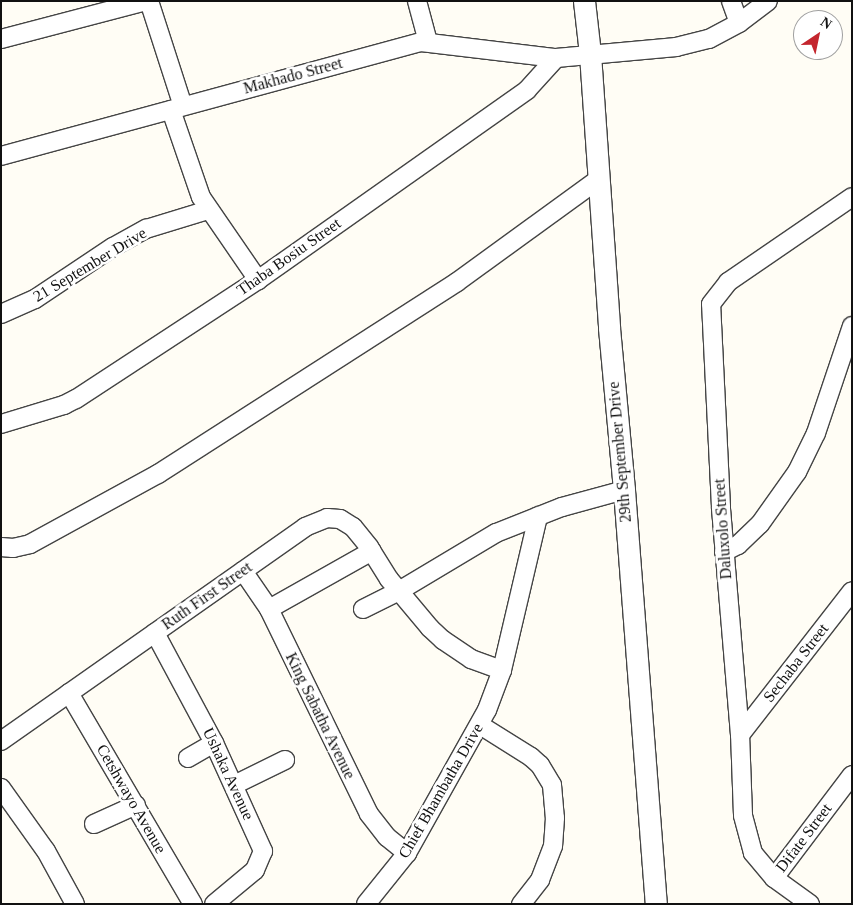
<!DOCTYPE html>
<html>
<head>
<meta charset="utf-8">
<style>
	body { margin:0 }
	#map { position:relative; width:853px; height:905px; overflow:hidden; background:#fffdf5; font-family:Georgia,serif }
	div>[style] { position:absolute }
	.roads { filter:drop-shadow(1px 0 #444) drop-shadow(-1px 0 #444) drop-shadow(0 1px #444) drop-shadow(0 -1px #444) }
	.minor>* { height:18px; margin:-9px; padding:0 9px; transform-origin:9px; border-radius:9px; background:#fff }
	.tertiary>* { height:21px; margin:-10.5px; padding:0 10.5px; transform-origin:10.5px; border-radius:10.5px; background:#fff }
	span { translate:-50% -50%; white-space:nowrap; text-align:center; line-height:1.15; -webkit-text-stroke:5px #fff; paint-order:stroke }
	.street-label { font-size:16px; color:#111 }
	.frame { position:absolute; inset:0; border:2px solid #111; pointer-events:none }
	.north { position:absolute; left:793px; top:10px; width:50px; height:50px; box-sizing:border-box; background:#fff; border:1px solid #a0a0a0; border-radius:50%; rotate:34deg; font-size:14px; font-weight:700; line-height:20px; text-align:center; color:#111 }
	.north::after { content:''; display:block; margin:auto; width:18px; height:22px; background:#c4262e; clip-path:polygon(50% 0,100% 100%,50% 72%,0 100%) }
</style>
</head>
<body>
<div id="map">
	<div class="roads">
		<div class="minor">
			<div style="left:149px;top:1px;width:110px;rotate:72.1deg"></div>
			<div style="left:417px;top:1px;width:42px;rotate:75deg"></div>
			<div style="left:731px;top:1px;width:23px;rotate:70deg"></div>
			<div style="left:1px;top:39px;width:150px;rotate:-14.7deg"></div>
			<div style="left:171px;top:110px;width:92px;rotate:71deg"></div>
			<div style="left:201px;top:197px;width:101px;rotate:55.5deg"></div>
			<div style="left:1px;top:156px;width:435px;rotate:-15.2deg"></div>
			<div style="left:421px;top:42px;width:136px;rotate:6.8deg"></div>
			<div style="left:556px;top:58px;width:121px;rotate:-5.2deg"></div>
			<div style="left:676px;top:47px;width:34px;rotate:-14deg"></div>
			<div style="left:709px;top:39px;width:34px;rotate:-28deg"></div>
			<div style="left:739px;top:23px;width:36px;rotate:-37deg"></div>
			<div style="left:1px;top:314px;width:37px;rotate:-24deg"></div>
			<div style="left:35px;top:299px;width:94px;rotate:-33.7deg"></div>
			<div style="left:113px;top:247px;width:38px;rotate:-29deg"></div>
			<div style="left:146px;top:229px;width:65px;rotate:-17deg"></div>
			<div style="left:1px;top:424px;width:66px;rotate:-16.8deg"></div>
			<div style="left:64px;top:405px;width:13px;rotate:-27deg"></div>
			<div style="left:76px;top:399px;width:217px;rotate:-33.2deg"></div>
			<div style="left:258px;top:280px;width:329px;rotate:-35.2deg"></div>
			<div style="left:527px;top:90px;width:43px;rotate:-47.8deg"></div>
			<div style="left:1px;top:547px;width:12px;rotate:5deg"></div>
			<div style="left:13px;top:548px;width:17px;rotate:-13deg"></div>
			<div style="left:30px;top:544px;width:146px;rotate:-28.7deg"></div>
			<div style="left:158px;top:474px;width:355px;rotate:-32.7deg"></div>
			<div style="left:457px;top:282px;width:175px;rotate:-36deg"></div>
			<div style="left:724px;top:552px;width:16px;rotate:-27deg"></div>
			<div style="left:738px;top:545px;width:30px;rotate:-44deg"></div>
			<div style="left:760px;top:524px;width:64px;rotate:-54.6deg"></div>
			<div style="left:797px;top:472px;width:43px;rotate:-64deg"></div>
			<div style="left:816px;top:433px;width:113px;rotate:-71.4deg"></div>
			<div style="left:243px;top:571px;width:46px;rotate:55.6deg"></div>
			<div style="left:269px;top:609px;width:228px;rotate:64deg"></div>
			<div style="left:369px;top:814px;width:29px;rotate:52deg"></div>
			<div style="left:387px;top:837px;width:26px;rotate:39deg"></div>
			<div style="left:269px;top:609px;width:118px;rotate:-29.4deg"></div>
			<div style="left:363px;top:609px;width:40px;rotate:-26.6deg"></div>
			<div style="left:399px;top:591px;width:113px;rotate:-30.9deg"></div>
			<div style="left:496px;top:533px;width:71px;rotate:-21.5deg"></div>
			<div style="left:562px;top:507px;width:64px;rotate:-15.3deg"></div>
			<div style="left:155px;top:633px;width:125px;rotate:61.8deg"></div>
			<div style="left:214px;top:743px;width:119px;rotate:65.6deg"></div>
			<div style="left:263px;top:851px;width:21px;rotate:113deg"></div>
			<div style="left:255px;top:870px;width:53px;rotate:140.3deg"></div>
			<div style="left:69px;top:693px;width:245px;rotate:59.6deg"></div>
			<div style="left:480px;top:725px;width:60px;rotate:32.1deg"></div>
			<div style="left:531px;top:757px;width:12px;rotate:42deg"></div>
			<div style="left:540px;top:765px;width:23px;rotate:59deg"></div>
			<div style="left:552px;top:785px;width:33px;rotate:85deg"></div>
			<div style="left:555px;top:818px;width:28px;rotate:94deg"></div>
			<div style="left:553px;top:846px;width:36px;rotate:111deg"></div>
			<div style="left:540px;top:880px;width:31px;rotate:128deg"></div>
			<div style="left:740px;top:735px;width:182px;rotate:-52.1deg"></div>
			<div style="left:1px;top:741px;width:372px;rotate:-35.1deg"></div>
			<div style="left:305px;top:527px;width:24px;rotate:-22deg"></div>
			<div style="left:327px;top:518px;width:13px;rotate:4deg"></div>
			<div style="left:340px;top:519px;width:15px;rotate:32deg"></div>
			<div style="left:353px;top:527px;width:26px;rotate:51deg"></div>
			<div style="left:369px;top:547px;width:38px;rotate:58deg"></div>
			<div style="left:389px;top:579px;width:64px;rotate:50.1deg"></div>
			<div style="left:430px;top:628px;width:18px;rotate:43deg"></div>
			<div style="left:443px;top:640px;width:34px;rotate:34deg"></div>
			<div style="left:471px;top:659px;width:33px;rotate:20deg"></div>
			<div style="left:188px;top:758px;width:30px;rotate:-30deg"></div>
			<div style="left:234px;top:785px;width:57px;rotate:-26.1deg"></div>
			<div style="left:1px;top:788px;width:77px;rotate:54.5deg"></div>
			<div style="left:46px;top:851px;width:60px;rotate:61.3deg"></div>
			<div style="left:94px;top:824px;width:46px;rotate:-24.3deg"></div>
			<div style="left:774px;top:878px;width:129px;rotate:-52.9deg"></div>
			<div style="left:366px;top:904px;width:65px;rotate:-51.2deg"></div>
			<div style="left:407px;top:853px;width:164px;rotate:-60.8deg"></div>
			<div style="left:487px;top:710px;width:43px;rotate:-69.4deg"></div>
			<div style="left:502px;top:670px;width:158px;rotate:-76.8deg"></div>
			<div style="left:810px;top:904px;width:44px;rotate:-144.2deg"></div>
			<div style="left:774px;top:878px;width:33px;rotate:-130deg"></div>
			<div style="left:753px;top:853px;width:39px;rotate:-105deg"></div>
			<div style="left:743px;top:815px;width:80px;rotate:-92.1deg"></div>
			<div style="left:740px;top:735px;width:229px;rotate:-94.8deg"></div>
			<div style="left:721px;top:507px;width:203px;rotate:-92.8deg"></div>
			<div style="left:711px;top:304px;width:28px;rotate:-52deg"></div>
			<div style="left:728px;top:282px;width:150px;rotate:-34.4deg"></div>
		</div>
		<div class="tertiary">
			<div style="left:584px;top:1px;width:53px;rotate:83.5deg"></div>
			<div style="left:590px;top:54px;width:275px;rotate:86deg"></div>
			<div style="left:609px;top:328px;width:163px;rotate:84.7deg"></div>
			<div style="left:624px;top:490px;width:415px;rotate:85.6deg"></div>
		</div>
	</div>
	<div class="street-label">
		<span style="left:293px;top:76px;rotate:-15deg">Makhado Street</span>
		<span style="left:289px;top:257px;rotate:-35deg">Thaba Bosiu Street</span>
		<span style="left:90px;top:265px;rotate:-31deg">21 September Drive</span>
		<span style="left:620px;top:452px;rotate:-95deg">29th September Drive</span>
		<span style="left:723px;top:529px;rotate:-94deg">Daluxolo Street</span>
		<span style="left:207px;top:596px;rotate:-35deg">Ruth First Street</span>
		<span style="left:796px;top:663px;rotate:-52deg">Sechaba Street</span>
		<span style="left:320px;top:716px;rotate:64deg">King Sabatha Avenue</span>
		<span style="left:228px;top:774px;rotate:65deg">Ushaka Avenue</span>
		<span style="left:441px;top:791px;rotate:-60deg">Chief Bhambatha Drive</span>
		<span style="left:131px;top:799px;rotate:60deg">Cetshwayo Avenue</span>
		<span style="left:804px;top:838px;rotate:-53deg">Difate Street</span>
	</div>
	<div class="frame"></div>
	<div class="north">N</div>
</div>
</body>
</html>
